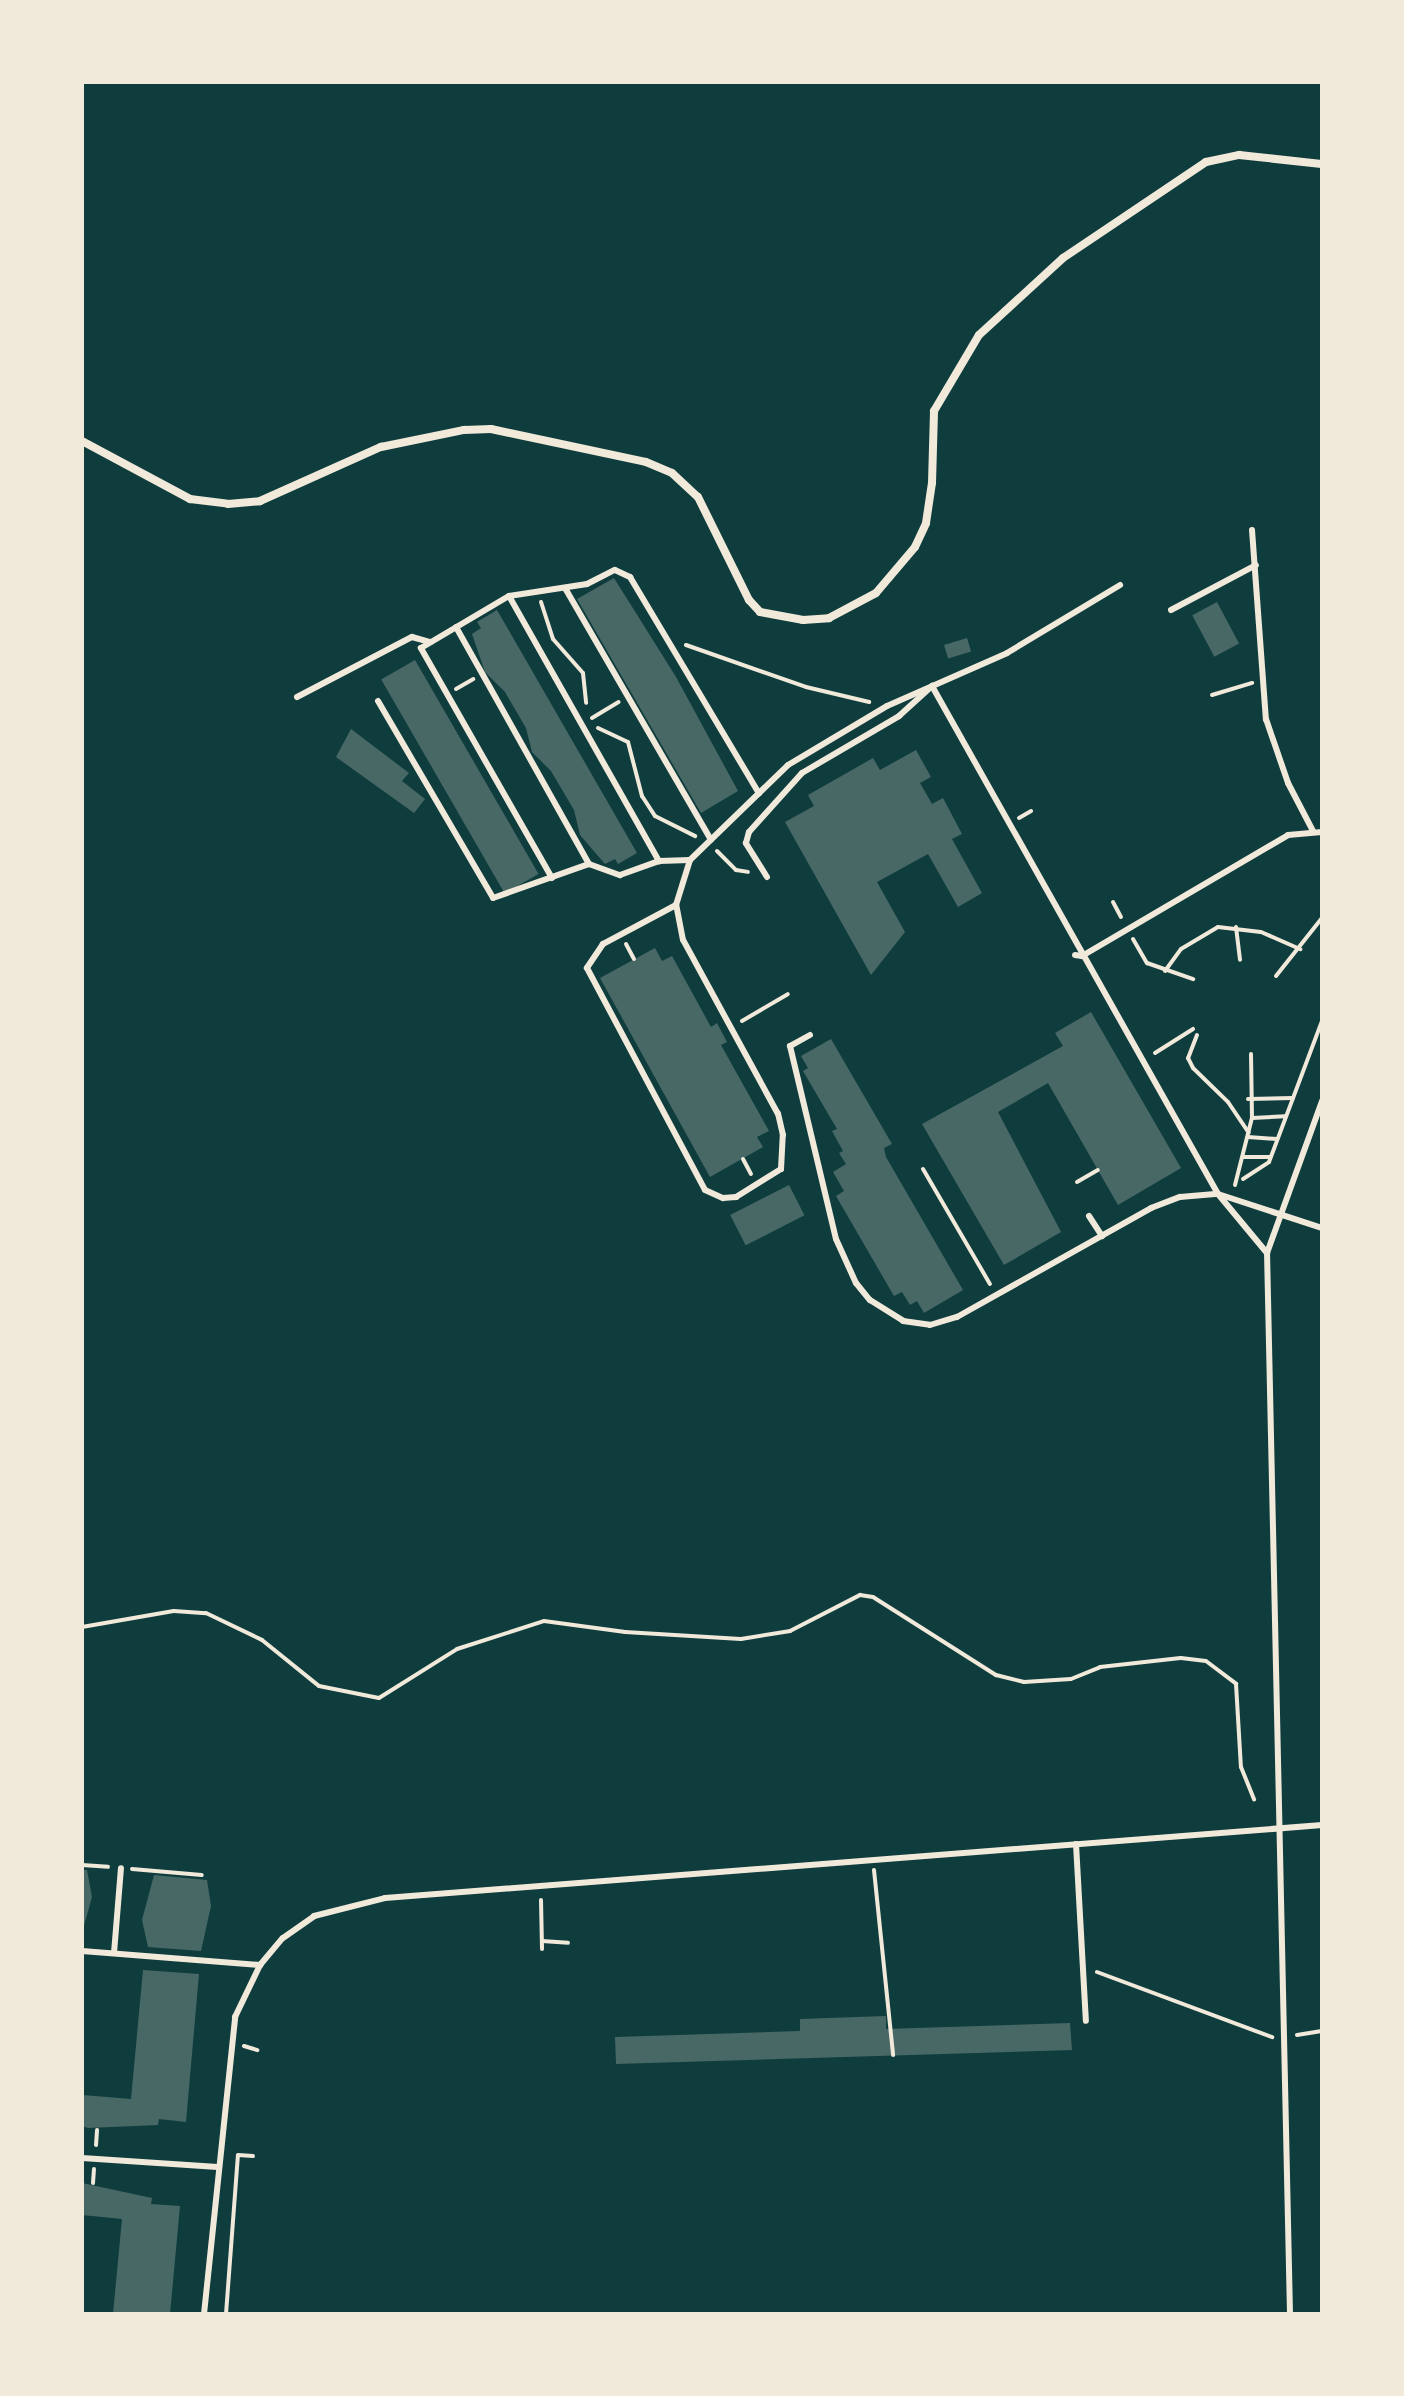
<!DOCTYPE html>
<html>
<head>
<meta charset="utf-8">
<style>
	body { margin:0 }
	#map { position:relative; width:1404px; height:2396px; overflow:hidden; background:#0f3d3e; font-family:Commissioner,sans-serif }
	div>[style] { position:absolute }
	.building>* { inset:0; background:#486865; transform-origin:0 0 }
	.path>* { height:4px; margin:-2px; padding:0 2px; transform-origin:2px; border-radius:2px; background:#f1e9da }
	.service>* { height:6px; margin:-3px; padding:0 3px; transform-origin:3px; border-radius:3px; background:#f1e9da }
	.minor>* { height:8px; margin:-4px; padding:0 4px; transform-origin:4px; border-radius:4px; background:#f1e9da }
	span { translate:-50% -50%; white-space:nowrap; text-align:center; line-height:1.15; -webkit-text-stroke:6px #f1e9da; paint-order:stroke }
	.frame { position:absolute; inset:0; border:84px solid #f1e9da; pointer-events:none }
</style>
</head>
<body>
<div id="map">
	<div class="building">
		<div style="clip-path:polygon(614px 578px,676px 677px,738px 791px,701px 813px,577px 599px)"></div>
		<div style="left:1217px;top:602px;width:47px;height:28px;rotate:62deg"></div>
		<div style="clip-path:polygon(497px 610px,637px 853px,618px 864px,615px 859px,605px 864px,580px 835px,574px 810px,551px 771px,532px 752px,526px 728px,505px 692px,485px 672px,472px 634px,481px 628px,477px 622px)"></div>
		<div style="left:967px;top:638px;width:14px;height:24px;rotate:73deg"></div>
		<div style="left:415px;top:660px;width:247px;height:39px;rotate:60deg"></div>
		<div style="clip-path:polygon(351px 729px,409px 773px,402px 781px,425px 799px,414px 813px,336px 757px)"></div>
		<div style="clip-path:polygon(916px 750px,931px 777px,920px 783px,932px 804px,943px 798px,962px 834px,952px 839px,982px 893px,958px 907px,928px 854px,877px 882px,905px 932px,871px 975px,785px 822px,814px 806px,808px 795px,873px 758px,880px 770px)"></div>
		<div style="clip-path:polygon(655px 948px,662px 961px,672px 956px,711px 1027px,717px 1023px,727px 1042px,721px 1045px,769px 1131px,757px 1137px,763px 1147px,710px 1177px,600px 978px)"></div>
		<div style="clip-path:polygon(1091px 1012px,1181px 1168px,1118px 1205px,1048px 1083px,998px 1112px,1061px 1232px,1004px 1265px,922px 1124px,1063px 1046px,1055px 1033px)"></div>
		<div style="clip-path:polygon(831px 1039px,892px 1144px,884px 1148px,886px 1157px,963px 1290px,924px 1313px,917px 1301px,910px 1305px,902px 1292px,894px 1296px,836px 1196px,844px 1191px,833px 1172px,846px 1164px,839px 1153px,843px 1151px,832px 1131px,837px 1129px,803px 1071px,808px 1068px,801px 1056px)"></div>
		<div style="left:789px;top:1185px;width:34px;height:66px;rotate:63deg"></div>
		<div style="clip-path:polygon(82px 1870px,87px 1870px,92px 1897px,82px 1933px)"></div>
		<div style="clip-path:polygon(154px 1875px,207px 1880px,211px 1906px,201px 1951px,148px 1947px,142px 1920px)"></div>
		<div style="clip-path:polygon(143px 1970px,199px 1974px,186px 2122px,159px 2119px,158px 2125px,88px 2128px,82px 2126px,82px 2095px,131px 2099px)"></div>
		<div style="clip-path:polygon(886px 2016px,886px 2029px,1070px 2023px,1072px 2050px,616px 2064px,615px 2037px,800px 2031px,800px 2019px)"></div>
		<div style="clip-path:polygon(82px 2183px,152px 2198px,151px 2204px,180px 2206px,170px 2314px,113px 2314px,122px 2219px,82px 2215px)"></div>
	</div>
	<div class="path">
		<div style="left:541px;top:602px;width:39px;rotate:72deg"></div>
		<div style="left:553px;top:639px;width:45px;rotate:48.6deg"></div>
		<div style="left:583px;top:673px;width:30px;rotate:84deg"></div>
		<div style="left:686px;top:645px;width:127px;rotate:19.3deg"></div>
		<div style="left:806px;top:687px;width:65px;rotate:13.4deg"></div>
		<div style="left:456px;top:689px;width:20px;rotate:-30deg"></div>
		<div style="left:1212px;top:695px;width:42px;rotate:-16.7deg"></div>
		<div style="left:592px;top:718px;width:31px;rotate:-31deg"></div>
		<div style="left:598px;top:728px;width:33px;rotate:25deg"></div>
		<div style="left:628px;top:742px;width:56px;rotate:75.5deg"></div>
		<div style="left:642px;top:796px;width:24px;rotate:57deg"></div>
		<div style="left:655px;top:816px;width:45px;rotate:26.6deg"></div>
		<div style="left:1019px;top:818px;width:14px;rotate:-30deg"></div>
		<div style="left:717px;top:851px;width:27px;rotate:45deg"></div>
		<div style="left:736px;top:870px;width:12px;rotate:9deg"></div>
		<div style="left:1113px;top:902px;width:17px;rotate:62deg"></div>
		<div style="left:1236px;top:927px;width:33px;rotate:83deg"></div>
		<div style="left:1133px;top:939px;width:28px;rotate:60deg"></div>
		<div style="left:1147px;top:963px;width:49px;rotate:19.2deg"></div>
		<div style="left:626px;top:944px;width:17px;rotate:62deg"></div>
		<div style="left:1165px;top:971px;width:27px;rotate:-54deg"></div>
		<div style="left:1181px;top:949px;width:43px;rotate:-30.7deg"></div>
		<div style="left:1218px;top:927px;width:43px;rotate:6.6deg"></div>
		<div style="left:1261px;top:932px;width:43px;rotate:23.6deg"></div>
		<div style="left:1276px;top:976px;width:74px;rotate:-51.6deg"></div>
		<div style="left:742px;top:1021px;width:53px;rotate:-30.4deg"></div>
		<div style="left:1197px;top:1035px;width:25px;rotate:111deg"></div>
		<div style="left:1188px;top:1058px;width:11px;rotate:63deg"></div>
		<div style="left:1193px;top:1068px;width:49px;rotate:44.2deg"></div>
		<div style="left:1228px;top:1102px;width:37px;rotate:56deg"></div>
		<div style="left:1155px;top:1053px;width:45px;rotate:-32.3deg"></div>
		<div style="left:1248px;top:1099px;width:45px;rotate:-1.3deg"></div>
		<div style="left:1252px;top:1118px;width:33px;rotate:-3deg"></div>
		<div style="left:1248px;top:1137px;width:29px;rotate:4deg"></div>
		<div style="left:1243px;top:1157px;width:27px"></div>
		<div style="left:743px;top:1159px;width:17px;rotate:62deg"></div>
		<div style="left:923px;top:1169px;width:133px;rotate:59.8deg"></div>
		<div style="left:1243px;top:1179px;width:31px;rotate:-33deg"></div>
		<div style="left:1269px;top:1162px;width:151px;rotate:-69.4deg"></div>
		<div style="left:1077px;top:1182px;width:24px;rotate:-30deg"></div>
		<div style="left:1235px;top:1185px;width:69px;rotate:-75.8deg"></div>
		<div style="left:1252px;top:1118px;width:64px;rotate:-90.9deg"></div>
		<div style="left:82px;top:1627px;width:93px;rotate:-9.9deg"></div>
		<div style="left:174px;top:1611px;width:32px;rotate:4deg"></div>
		<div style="left:206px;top:1613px;width:62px;rotate:25.7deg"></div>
		<div style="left:262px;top:1640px;width:73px;rotate:38.9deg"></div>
		<div style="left:319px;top:1686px;width:61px;rotate:11.3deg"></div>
		<div style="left:379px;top:1698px;width:92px;rotate:-32.1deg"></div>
		<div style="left:457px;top:1649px;width:91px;rotate:-17.8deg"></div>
		<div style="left:544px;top:1621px;width:82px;rotate:7.7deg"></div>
		<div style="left:625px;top:1632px;width:116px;rotate:3.5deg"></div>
		<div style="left:741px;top:1639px;width:50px;rotate:-9.3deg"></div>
		<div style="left:790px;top:1631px;width:79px;rotate:-27.2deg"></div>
		<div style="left:860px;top:1595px;width:13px;rotate:9deg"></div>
		<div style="left:873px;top:1597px;width:146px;rotate:32.4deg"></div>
		<div style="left:996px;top:1675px;width:29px;rotate:14deg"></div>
		<div style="left:1024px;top:1682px;width:47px;rotate:-3.7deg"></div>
		<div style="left:1071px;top:1679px;width:31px;rotate:-22deg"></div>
		<div style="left:1100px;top:1667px;width:81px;rotate:-6.3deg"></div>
		<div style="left:1181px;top:1658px;width:25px;rotate:7deg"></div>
		<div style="left:1206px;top:1661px;width:38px;rotate:37deg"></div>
		<div style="left:1236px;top:1684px;width:83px;rotate:86.6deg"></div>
		<div style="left:1241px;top:1767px;width:35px;rotate:68deg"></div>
		<div style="left:82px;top:1865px;width:26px;rotate:4deg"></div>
		<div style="left:132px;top:1869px;width:70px;rotate:4.9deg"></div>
		<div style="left:874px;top:1870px;width:186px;rotate:84.1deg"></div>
		<div style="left:541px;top:1900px;width:49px;rotate:88.8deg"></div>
		<div style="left:542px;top:1941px;width:26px;rotate:4deg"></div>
		<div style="left:1097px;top:1972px;width:187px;rotate:20.4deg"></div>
		<div style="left:1297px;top:2035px;width:25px;rotate:-9deg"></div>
		<div style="left:244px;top:2046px;width:14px;rotate:17deg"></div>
		<div style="left:96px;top:2145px;width:15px;rotate:-86deg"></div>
		<div style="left:93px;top:2183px;width:14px;rotate:-86deg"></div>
		<div style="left:226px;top:2314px;width:159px;rotate:-85.7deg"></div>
		<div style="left:238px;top:2155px;width:15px;rotate:4deg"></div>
	</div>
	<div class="service">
		<div style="left:1252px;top:530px;width:190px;rotate:85.8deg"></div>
		<div style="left:1266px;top:719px;width:68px;rotate:71deg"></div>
		<div style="left:1288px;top:783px;width:54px;rotate:62.5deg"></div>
		<div style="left:565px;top:588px;width:291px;rotate:59.9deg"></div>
		<div style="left:509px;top:596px;width:305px;rotate:60.5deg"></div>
		<div style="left:1171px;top:610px;width:96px;rotate:-27.9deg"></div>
		<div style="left:456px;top:627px;width:272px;rotate:60.7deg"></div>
		<div style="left:297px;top:697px;width:130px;rotate:-27.6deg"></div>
		<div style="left:412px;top:637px;width:19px;rotate:16deg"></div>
		<div style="left:378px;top:701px;width:228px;rotate:59.7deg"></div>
		<div style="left:493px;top:898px;width:102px;rotate:-19.5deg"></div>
		<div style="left:589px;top:864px;width:33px;rotate:20deg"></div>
		<div style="left:620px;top:875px;width:41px;rotate:-19.7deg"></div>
		<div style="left:659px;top:861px;width:31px;rotate:-2deg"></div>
		<div style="left:767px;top:877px;width:40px;rotate:-122deg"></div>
		<div style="left:746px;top:843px;width:11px;rotate:-75deg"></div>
		<div style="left:749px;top:832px;width:79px;rotate:-48.1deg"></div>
		<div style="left:802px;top:773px;width:113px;rotate:-30.4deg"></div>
		<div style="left:899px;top:716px;width:45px;rotate:-42.3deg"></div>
		<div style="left:932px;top:686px;width:583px;rotate:60.62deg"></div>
		<div style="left:1218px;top:1194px;width:77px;rotate:50.3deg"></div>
		<div style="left:552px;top:878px;width:265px;rotate:-119.7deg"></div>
		<div style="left:421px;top:648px;width:102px;rotate:-30.6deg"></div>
		<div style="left:509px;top:596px;width:79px;rotate:-8.7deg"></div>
		<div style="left:587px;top:584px;width:31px;rotate:-27deg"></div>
		<div style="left:615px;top:570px;width:17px;rotate:25deg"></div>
		<div style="left:630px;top:577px;width:252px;rotate:59.2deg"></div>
		<div style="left:676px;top:905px;width:83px;rotate:151.9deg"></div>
		<div style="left:603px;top:944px;width:29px;rotate:124deg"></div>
		<div style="left:587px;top:968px;width:251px;rotate:62deg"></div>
		<div style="left:705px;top:1190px;width:20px;rotate:24deg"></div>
		<div style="left:723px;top:1198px;width:13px;rotate:-4deg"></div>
		<div style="left:736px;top:1197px;width:53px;rotate:-31.9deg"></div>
		<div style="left:781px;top:1169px;width:34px;rotate:-87deg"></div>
		<div style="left:783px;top:1135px;width:22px;rotate:-103deg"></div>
		<div style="left:778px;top:1114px;width:198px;rotate:-118.6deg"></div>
		<div style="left:683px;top:940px;width:36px;rotate:-101deg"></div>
		<div style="left:676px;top:905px;width:47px;rotate:-72.7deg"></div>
		<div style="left:690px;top:860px;width:136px;rotate:-44.1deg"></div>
		<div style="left:788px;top:765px;width:115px;rotate:-30.8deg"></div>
		<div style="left:887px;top:706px;width:131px;rotate:-23.8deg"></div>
		<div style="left:1007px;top:653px;width:132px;rotate:-31deg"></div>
		<div style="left:1075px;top:955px;width:7px;rotate:8deg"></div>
		<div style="left:1082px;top:956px;width:239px;rotate:-30.4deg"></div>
		<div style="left:1288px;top:835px;width:34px;rotate:-5deg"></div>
		<div style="left:810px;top:1035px;width:23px;rotate:151deg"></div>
		<div style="left:790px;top:1046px;width:198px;rotate:76.6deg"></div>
		<div style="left:836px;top:1239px;width:48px;rotate:65.6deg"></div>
		<div style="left:856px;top:1283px;width:22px;rotate:51deg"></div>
		<div style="left:870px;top:1300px;width:39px;rotate:32deg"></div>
		<div style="left:903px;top:1321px;width:27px;rotate:8deg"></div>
		<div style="left:930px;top:1325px;width:28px;rotate:-17deg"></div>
		<div style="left:957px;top:1317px;width:223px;rotate:-29.3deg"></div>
		<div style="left:1151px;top:1208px;width:31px;rotate:-21deg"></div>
		<div style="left:1180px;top:1197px;width:38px;rotate:-5deg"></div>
		<div style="left:1218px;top:1194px;width:109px;rotate:18.1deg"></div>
		<div style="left:1089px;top:1216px;width:24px;rotate:57deg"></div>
		<div style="left:1076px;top:1844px;width:177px;rotate:86.8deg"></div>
		<div style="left:82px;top:1951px;width:179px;rotate:4.5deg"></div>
		<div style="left:114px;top:1953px;width:85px;rotate:-85.3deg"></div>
		<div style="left:82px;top:2158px;width:136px;rotate:3.8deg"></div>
		<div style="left:204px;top:2314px;width:299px;rotate:-84deg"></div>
		<div style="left:235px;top:2017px;width:58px;rotate:-64.3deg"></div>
		<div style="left:260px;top:1965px;width:35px;rotate:-50deg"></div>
		<div style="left:283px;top:1938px;width:38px;rotate:-35deg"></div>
		<div style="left:314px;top:1916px;width:73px;rotate:-14.2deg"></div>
		<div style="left:385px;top:1898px;width:940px;rotate:-4.45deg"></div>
		<div style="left:1290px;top:2314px;width:1061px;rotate:-91.24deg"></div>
		<div style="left:1267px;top:1253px;width:162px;rotate:-70.1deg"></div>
	</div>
	<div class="minor">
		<div style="left:82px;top:441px;width:123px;rotate:28.2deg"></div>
		<div style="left:190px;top:499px;width:38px;rotate:7deg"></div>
		<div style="left:228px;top:504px;width:32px;rotate:-5deg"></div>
		<div style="left:260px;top:501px;width:133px;rotate:-24.1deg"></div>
		<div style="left:381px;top:447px;width:85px;rotate:-11.6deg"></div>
		<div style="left:464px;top:430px;width:27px;rotate:-2deg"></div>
		<div style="left:491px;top:429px;width:158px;rotate:12deg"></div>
		<div style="left:646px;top:462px;width:28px;rotate:23deg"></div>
		<div style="left:672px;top:473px;width:35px;rotate:43deg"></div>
		<div style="left:698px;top:497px;width:115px;rotate:63.7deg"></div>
		<div style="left:749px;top:600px;width:16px;rotate:47deg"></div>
		<div style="left:760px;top:612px;width:44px;rotate:10.5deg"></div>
		<div style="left:803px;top:620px;width:26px;rotate:-4deg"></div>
		<div style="left:829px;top:618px;width:53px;rotate:-28deg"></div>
		<div style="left:876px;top:593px;width:60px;rotate:-49.7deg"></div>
		<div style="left:915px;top:547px;width:26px;rotate:-65deg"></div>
		<div style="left:926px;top:523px;width:40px;rotate:-81.5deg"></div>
		<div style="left:932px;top:483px;width:72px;rotate:-88.4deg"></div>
		<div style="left:934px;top:411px;width:88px;rotate:-59.4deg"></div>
		<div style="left:979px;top:335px;width:114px;rotate:-42.5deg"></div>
		<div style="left:1063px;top:258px;width:172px;rotate:-33.9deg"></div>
		<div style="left:1206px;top:162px;width:34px;rotate:-12deg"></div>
		<div style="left:1239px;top:155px;width:83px;rotate:6.2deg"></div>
	</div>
	<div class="frame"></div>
</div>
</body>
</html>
